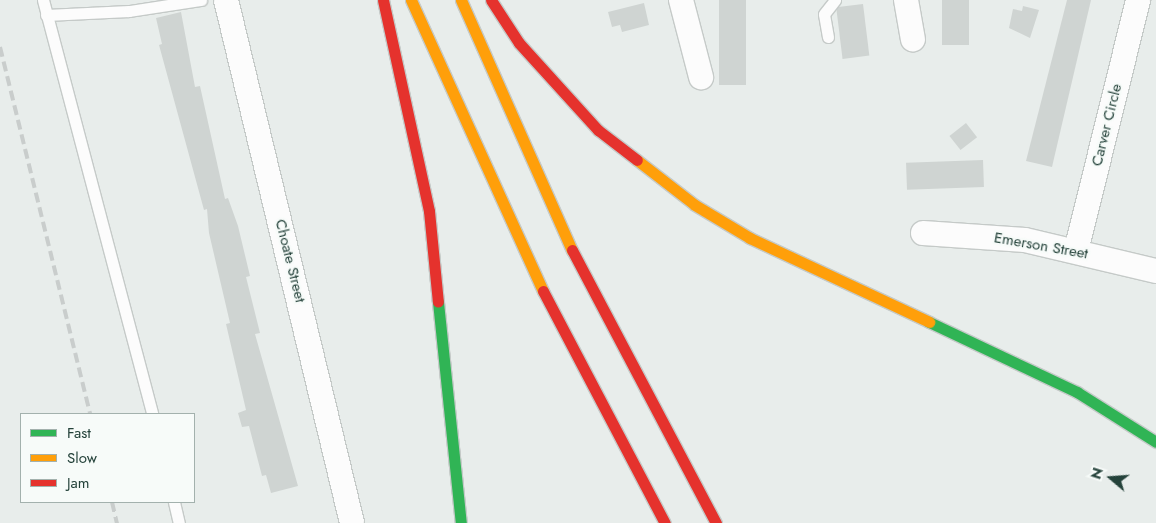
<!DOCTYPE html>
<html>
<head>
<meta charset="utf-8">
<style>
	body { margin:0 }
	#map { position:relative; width:1156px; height:523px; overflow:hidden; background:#e8edeb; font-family:Jost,sans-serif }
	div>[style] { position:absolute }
	.building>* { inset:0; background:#cfd4d2; transform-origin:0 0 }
	.roads { filter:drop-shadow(1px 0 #c5cac8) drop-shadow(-1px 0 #c5cac8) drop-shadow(0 1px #c5cac8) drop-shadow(0 -1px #c5cac8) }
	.lane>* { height:11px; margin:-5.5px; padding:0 5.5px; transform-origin:5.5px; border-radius:5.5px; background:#fcfcfc }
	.street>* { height:24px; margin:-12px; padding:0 12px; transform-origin:12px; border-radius:12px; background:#fcfcfc }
	.fast>* { height:11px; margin:-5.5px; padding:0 5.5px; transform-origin:5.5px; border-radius:5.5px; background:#30b455 }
	.slow>* { height:11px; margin:-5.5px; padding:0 5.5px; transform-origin:5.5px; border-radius:5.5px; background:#ff9f0a }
	.jam>* { height:11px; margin:-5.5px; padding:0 5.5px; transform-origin:5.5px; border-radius:5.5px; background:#e5322d }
	.rail>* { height:4px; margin-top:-2px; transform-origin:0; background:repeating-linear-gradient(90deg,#c9cdcc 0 10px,transparent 0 15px) }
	span { translate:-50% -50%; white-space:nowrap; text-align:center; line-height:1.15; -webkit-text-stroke:4.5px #f7fbf9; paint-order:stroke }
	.street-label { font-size:15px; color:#24423a }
	.legend { position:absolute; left:20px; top:413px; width:175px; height:90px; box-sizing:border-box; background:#f7fbf9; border:1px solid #a3b1ad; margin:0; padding:6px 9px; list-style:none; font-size:15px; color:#24423a }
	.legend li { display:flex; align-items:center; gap:10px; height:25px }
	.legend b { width:25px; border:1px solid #a3b1ad }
	.north { position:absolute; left:1086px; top:453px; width:50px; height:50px; -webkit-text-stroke:4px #f7fbf9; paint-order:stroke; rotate:288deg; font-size:14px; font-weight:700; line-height:20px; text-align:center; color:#24423a }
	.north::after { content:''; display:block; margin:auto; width:18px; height:22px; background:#24423a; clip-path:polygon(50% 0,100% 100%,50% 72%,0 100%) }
</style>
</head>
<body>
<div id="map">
	<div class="building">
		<div style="left:719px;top:0;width:27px;height:85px"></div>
		<div style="left:942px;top:0;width:27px;height:45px"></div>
		<div style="clip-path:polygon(1067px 0,1091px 0,1052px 167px,1026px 161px)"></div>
		<div style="clip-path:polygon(644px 3px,649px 25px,622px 32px,620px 25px,612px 27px,608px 12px)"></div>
		<div style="left:863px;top:4px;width:52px;height:27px;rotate:83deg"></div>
		<div style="clip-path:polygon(1023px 6px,1039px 10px,1030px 38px,1009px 28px,1013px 9px,1022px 11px)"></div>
		<div style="clip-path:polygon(181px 12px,195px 87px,200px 86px,225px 199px,228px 198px,238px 226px,250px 276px,246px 277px,260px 333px,255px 334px,298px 486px,271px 493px,266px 475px,262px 476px,249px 426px,242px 427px,238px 413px,246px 410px,226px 324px,230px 323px,209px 233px,207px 209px,204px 210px,159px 45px,162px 44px,156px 18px)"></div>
		<div style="left:966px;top:123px;width:18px;height:21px;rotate:52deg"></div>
		<div style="left:983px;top:160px;width:27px;height:77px;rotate:88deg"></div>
	</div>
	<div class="roads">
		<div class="lane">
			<div style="left:43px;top:0;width:428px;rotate:75.2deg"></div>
			<div style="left:46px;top:15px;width:83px;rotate:-2.8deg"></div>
			<div style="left:129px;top:11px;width:73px;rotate:-8.7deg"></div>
			<div style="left:828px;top:37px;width:23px;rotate:-100deg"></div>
			<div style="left:824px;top:14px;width:18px;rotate:-52deg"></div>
			<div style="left:174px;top:502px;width:22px;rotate:77deg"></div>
		</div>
		<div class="street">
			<div style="left:226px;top:0;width:538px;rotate:76.45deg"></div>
			<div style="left:681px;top:0;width:80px;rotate:75.4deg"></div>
			<div style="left:906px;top:0;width:40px;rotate:80deg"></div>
			<div style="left:923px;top:233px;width:102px;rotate:3.9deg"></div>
			<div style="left:1025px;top:240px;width:135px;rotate:13.3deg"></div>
			<div style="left:1076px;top:251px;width:259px;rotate:-76.1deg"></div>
		</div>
		<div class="fast">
			<div style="left:438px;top:302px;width:222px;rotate:84.1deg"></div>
			<div style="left:929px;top:322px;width:164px;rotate:25.3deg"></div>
			<div style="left:1077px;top:392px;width:93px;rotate:32.3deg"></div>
		</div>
		<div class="slow">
			<div style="left:411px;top:0;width:320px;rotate:65.6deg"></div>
			<div style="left:461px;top:0;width:274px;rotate:66.1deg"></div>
			<div style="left:637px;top:160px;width:73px;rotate:37.8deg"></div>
			<div style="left:695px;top:205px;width:64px;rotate:31deg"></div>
			<div style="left:750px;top:238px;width:198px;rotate:25.1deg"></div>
		</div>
		<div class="jam">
			<div style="left:383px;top:0;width:216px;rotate:77.7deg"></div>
			<div style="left:429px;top:211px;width:91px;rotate:84.4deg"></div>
			<div style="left:491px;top:0;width:51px;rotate:56.9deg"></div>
			<div style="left:519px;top:43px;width:118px;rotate:47.8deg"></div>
			<div style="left:598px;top:130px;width:49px;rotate:37.6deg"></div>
			<div style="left:572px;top:250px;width:309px;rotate:62.2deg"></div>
			<div style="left:543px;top:291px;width:262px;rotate:62.3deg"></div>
		</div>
	</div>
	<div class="rail">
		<div style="left:0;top:47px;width:378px;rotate:76.2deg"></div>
		<div style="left:112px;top:502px;width:22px;rotate:77deg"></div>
	</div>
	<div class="street-label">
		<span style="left:1107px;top:125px;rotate:-76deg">Carver Circle</span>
		<span style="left:1041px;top:246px;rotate:10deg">Emerson Street</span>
		<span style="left:290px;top:261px;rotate:76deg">Choate Street</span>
	</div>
	<ul class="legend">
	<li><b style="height:6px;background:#30b455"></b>Fast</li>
	<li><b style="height:6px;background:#ff9f0a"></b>Slow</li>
	<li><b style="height:6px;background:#e5322d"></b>Jam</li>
	</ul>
	<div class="north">N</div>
</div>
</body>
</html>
